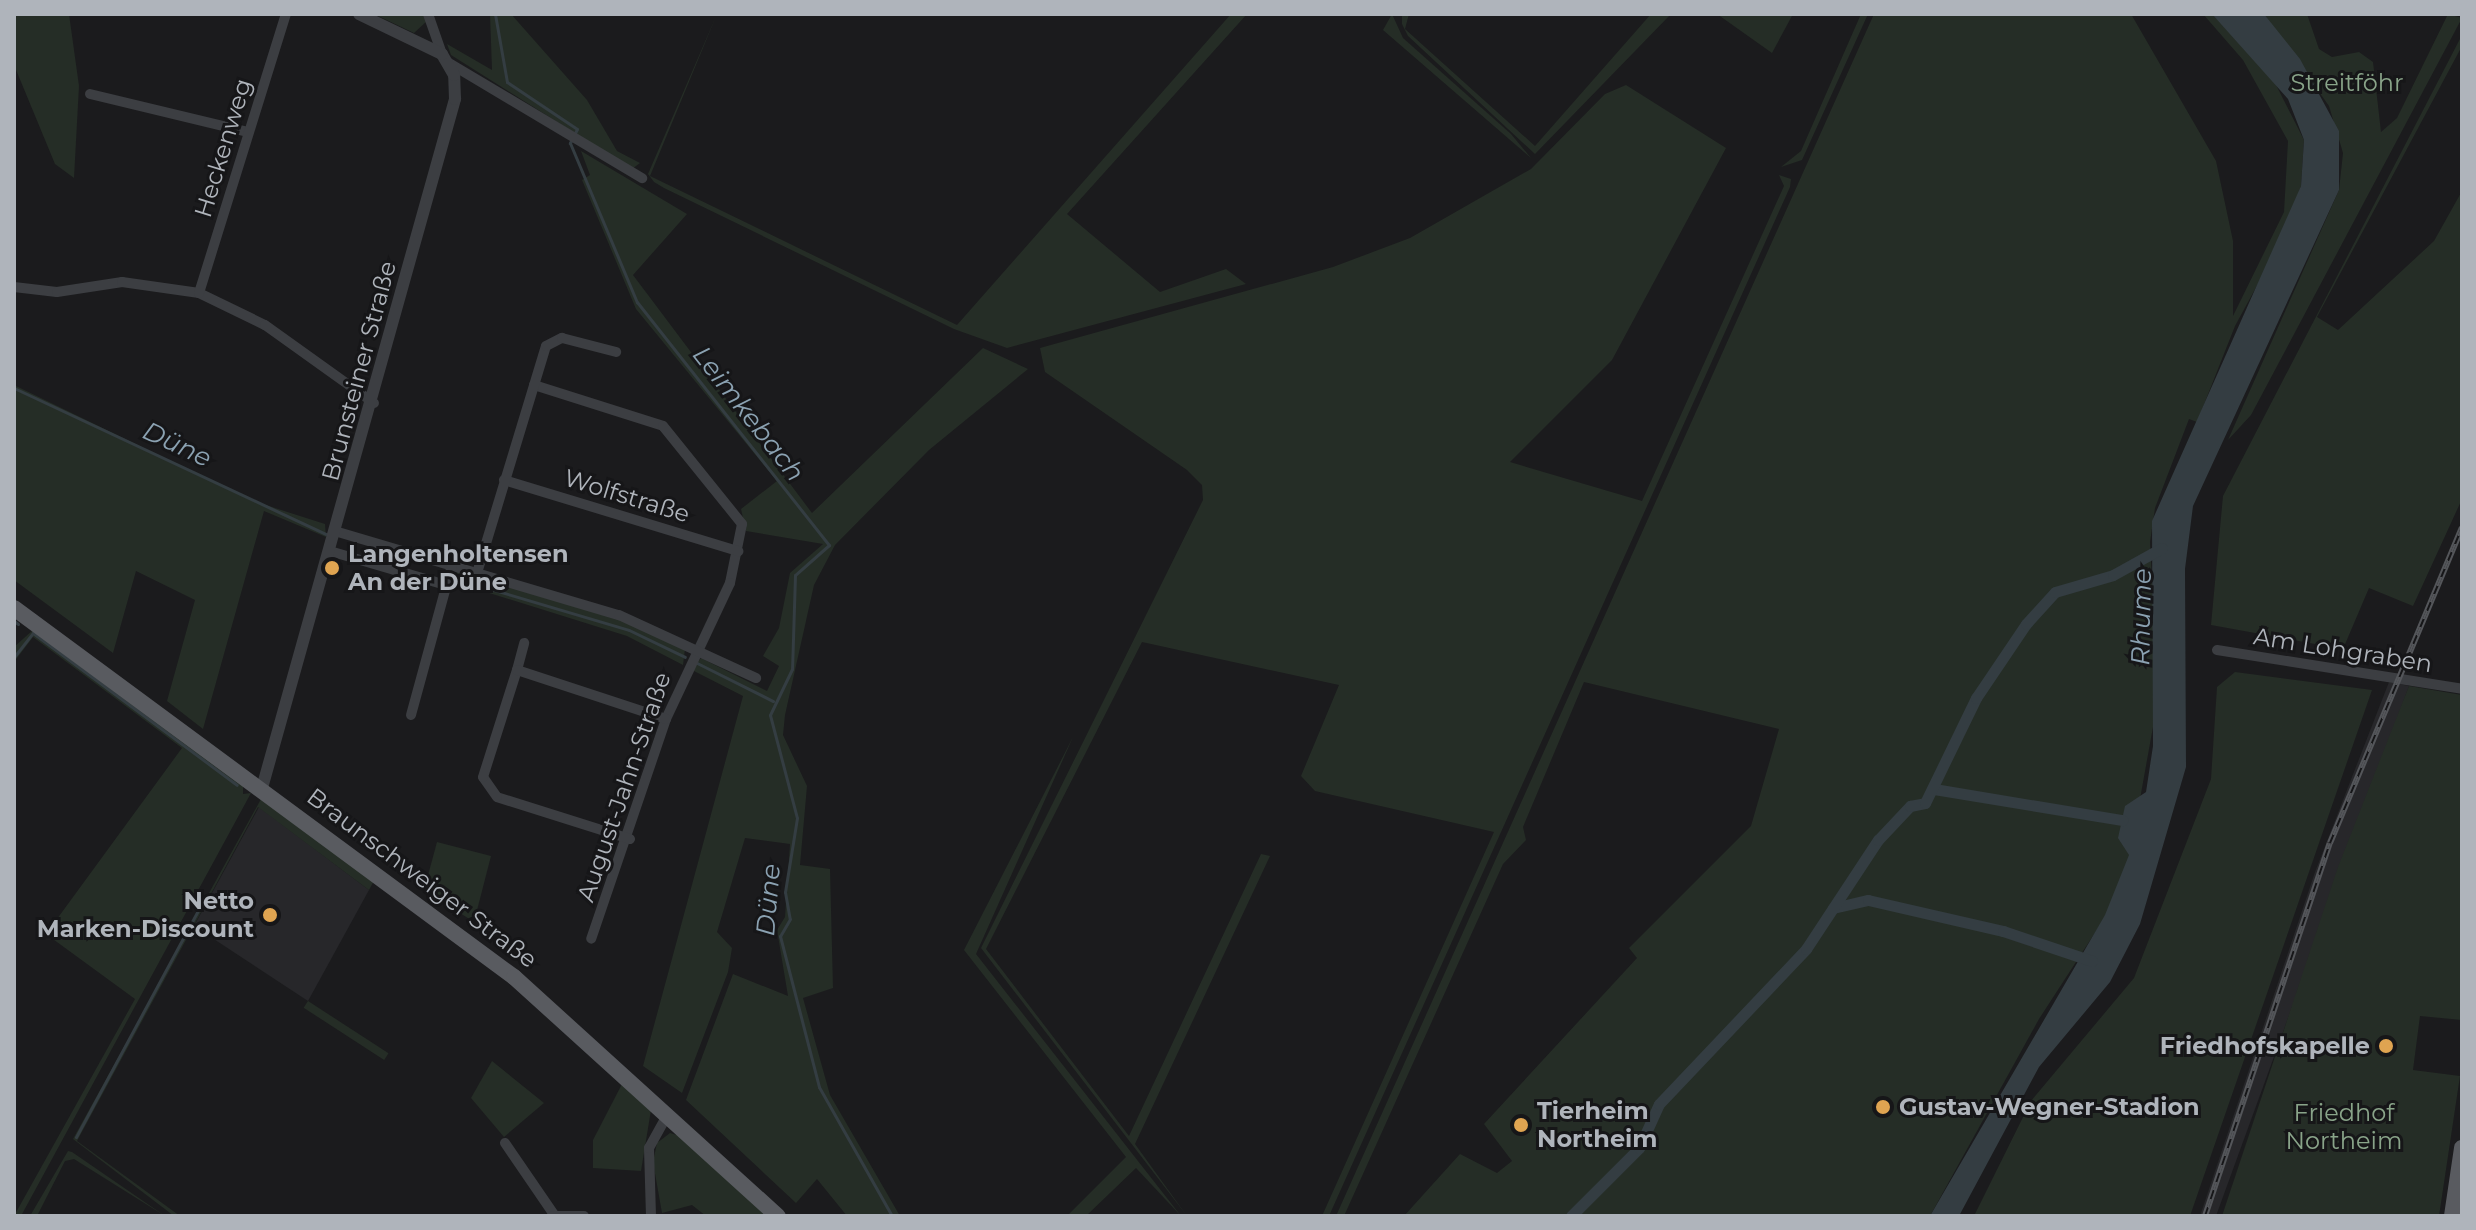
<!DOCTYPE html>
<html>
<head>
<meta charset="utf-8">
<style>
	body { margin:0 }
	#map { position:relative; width:2476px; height:1230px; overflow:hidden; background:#1b1b1d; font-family:Montserrat,sans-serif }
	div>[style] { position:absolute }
	.built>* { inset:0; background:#27272a }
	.green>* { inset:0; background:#252d26; transform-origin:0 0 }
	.water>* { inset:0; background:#343d42 }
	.stream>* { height:3px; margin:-1.5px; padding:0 1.5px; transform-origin:1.5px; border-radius:1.5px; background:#343d42 }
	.canal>* { height:11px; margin:-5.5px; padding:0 5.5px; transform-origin:5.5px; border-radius:5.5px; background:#343d42 }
	.minor>* { height:10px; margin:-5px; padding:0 5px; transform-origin:5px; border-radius:5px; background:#3c3e42 }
	.tertiary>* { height:12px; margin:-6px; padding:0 6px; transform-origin:6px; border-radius:6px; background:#3c3e42 }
	.primary>* { height:16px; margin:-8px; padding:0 8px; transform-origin:8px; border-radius:8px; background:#595b60 }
	.rail>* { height:6px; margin-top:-3px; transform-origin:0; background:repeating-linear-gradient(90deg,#161618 0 9px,#54565a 0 18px); box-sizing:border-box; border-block:2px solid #54565a }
	.dots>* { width:22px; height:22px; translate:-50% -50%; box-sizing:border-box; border:4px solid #161618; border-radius:50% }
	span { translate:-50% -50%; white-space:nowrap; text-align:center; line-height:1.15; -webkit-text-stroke:6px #161618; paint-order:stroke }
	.park-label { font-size:24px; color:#89a489 }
	.street-label { font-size:24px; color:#afb4bb }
	.poi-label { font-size:24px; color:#afb4bb; font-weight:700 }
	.left { translate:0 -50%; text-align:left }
	.right { translate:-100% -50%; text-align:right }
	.water-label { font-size:26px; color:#8ba2b2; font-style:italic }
	.frame { position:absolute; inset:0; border:16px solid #afb4bb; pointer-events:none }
</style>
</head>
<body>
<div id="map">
	<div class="built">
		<div style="clip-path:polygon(2389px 682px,2409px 686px,2216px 1216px,2200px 1216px,2315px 872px)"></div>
		<div style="clip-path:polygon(259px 807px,369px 890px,308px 1001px,194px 926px)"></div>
	</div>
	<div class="green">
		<div style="clip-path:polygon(14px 14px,69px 14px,79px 86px,74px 178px,55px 164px,14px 65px)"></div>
		<div style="clip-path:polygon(374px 14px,424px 14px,427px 21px,414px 33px)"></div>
		<div style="clip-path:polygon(490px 14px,511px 14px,587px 100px,617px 151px,640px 163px,632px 169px,451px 55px,447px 44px,492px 70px)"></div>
		<div style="clip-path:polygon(717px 14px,650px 176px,957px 325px,1231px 14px,1247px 14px,1067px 214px,1160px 292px,1226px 269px,1246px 284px,1007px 348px,954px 329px,664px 188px,654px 182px,648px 174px)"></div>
		<div style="clip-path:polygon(1392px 14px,1403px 38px,1511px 134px,1531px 158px,1383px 30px)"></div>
		<div style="clip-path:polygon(1402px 14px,1409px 14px,1405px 29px,1535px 146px,1651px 14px,1671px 14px,1535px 154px,1408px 36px,1402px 24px)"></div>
		<div style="clip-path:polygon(1717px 14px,1793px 14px,1772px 53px)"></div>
		<div style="clip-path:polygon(1861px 14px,1868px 14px,1802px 160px,1781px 167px,1801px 151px)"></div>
		<div style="clip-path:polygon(1874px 14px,2131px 14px,2216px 161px,2233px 241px,2233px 316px,2284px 212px,2288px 141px,2243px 60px,2203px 14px,2212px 14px,2271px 75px,2304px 140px,2301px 186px,2284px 236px,2235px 326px,2197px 422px,2189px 419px,2155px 508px,2150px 542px,2158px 699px,2124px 888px,2039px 1019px,1930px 1216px,1404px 1216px,1460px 1154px,1497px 1173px,1512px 1161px,1484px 1124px,1637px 958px,1629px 948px,1751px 826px,1779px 729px,1584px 682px,1523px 827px,1526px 840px,1503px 864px,1344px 1216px,1336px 1216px)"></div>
		<div style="clip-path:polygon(2264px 14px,2307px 14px,2319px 49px,2332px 57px,2359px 52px,2373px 62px,2381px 132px,2397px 118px,2448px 14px,2462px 18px,2251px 415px,2228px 440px,2339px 190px,2343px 153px,2329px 106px)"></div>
		<div style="clip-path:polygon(2462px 35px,2462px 46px,2317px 317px,2338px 330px,2434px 241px,2462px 191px,2462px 499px,2413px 606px,2369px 588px,2343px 649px,2211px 625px,2223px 496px)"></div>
		<div style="clip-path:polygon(1626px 85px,1726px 148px,1612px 360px,1510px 462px,1642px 501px,1784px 186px,1779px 175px,1791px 179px,1790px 187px,1329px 1216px,1322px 1216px,1494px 832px,1315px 791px,1301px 776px,1339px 685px,1142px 642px,986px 949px,1129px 1136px,1261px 854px,1270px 856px,1135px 1144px,1187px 1216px,981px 948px,1203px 500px,1202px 485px,1187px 470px,1045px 372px,1040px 348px,1333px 267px,1410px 238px,1531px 169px,1605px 94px)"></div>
		<div style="clip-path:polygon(581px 151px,687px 214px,633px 275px,812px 513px,983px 348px,1028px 369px,929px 450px,835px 545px,814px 585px,785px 715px,783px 735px,807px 786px,800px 865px,830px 869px,833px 988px,803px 998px,830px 1095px,900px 1216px,847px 1216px,817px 1179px,796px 1203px,686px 1100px,733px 974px,788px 996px,777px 930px,785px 917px,790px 844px,745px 838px,717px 932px,732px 948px,728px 972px,682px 1093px,643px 1066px,743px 696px,692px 670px,701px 658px,767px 691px,779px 666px,763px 656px,779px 628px,790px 573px,823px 544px,746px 531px,741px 509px,777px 481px,636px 309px,582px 180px,590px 175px)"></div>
		<div style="clip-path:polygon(14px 385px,253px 501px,325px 524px,326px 537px,264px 511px,203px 729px,167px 701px,195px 600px,136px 571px,113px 653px,14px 580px)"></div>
		<div style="clip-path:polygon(457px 571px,628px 622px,685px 649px,683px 665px,627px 636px,454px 582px)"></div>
		<div style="clip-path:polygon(33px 630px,243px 786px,243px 794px,251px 793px,21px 1216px,14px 1216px,135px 999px,46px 934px,182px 748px,33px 637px,14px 662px,14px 647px)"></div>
		<div style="clip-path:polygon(2235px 672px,2372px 690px,2190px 1216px,1974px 1216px,2031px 1101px,2134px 978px,2211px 779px,2217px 687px)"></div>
		<div style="clip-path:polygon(2409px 686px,2462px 695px,2462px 1020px,2420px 1016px,2413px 1070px,2460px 1076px,2439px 1216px,2222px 1216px,2338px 867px)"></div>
		<div style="clip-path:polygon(1073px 737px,976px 954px,1181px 1216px,1136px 1168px,1086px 1216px,1067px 1216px,1126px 1157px,964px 950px)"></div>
		<div style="clip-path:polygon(261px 799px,375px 879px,369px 890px,258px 807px,77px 1141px,180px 1216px,174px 1216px,73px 1139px)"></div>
		<div style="clip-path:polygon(437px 842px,491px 856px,474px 922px,424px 890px)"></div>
		<div style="left:308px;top:1001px;width:96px;height:8px;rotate:33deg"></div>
		<div style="clip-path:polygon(492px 1061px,544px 1103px,504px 1137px,471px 1098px)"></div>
		<div style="clip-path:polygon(622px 1084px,651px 1110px,641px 1171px,593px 1168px,593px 1140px)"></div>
		<div style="clip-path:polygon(670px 1133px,680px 1136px,769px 1216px,706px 1216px,692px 1205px,662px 1213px,653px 1162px,657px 1143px)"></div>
		<div style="clip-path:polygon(68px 1151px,72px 1152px,165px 1216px,74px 1159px,65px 1161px,37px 1216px,30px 1216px)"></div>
	</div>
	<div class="water">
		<div style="clip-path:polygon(2212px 14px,2264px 14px,2300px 59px,2339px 131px,2339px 190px,2193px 506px,2185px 569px,2186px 767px,2140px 924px,2110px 982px,2039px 1067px,1959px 1216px,1930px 1216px,2105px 915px,2129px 855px,2118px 838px,2125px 806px,2146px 792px,2153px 746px,2152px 521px,2301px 186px,2304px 140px,2288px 99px)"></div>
	</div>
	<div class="stream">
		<div style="left:495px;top:14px;width:69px;rotate:80deg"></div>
		<div style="left:507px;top:82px;width:84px;rotate:33.9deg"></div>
		<div style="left:577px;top:129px;width:16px;rotate:117deg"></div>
		<div style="left:570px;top:143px;width:173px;rotate:67.2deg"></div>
		<div style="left:637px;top:302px;width:310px;rotate:51.7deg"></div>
		<div style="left:829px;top:545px;width:45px;rotate:138.6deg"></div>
		<div style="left:795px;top:575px;width:94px;rotate:91.8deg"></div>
		<div style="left:792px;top:669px;width:51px;rotate:115.6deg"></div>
		<div style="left:770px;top:715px;width:106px;rotate:75.3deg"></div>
		<div style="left:797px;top:818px;width:75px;rotate:99.2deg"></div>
		<div style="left:785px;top:892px;width:27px;rotate:80deg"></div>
		<div style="left:790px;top:919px;width:20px;rotate:120deg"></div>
		<div style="left:780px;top:936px;width:156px;rotate:75.5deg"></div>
		<div style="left:819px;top:1087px;width:148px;rotate:60.5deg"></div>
		<div style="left:14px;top:388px;width:344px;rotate:25.1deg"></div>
		<div style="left:457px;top:579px;width:179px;rotate:16.5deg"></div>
		<div style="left:629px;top:630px;width:62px;rotate:25.7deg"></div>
		<div style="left:14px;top:621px;width:5px;rotate:37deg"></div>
		<div style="left:14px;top:657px;width:31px;rotate:-52deg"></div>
		<div style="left:33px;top:633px;width:254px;rotate:36.7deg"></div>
		<div style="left:697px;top:663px;width:85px;rotate:26.6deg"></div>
		<div style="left:76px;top:1137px;width:270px;rotate:-61.7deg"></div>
	</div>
	<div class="canal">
		<div style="left:1934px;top:789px;width:191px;rotate:9.4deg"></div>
		<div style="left:1833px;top:908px;width:36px;rotate:-13deg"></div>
		<div style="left:1868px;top:900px;width:139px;rotate:12.9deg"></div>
		<div style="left:2003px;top:931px;width:94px;rotate:18.6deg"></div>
		<div style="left:1571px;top:1216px;width:96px;rotate:-45deg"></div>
		<div style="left:1639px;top:1148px;width:48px;rotate:-65.6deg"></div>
		<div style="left:1659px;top:1104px;width:214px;rotate:-46.5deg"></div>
		<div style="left:1806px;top:949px;width:131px;rotate:-56.6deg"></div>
		<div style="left:1878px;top:840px;width:47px;rotate:-46.7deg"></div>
		<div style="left:1910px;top:806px;width:15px;rotate:-11deg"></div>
		<div style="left:1925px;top:803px;width:117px;rotate:-64.1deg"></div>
		<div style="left:1976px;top:698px;width:89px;rotate:-56deg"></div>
		<div style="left:2026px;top:624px;width:43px;rotate:-47.8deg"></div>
		<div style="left:2055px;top:592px;width:60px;rotate:-16.3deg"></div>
		<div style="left:2113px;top:575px;width:56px;rotate:-28.9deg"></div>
	</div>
	<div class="minor">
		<div style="left:428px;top:14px;width:42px;rotate:70.7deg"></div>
		<div style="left:449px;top:63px;width:225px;rotate:30.8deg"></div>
		<div style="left:90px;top:94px;width:163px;rotate:13.5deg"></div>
		<div style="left:14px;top:287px;width:43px;rotate:6.6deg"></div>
		<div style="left:57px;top:292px;width:66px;rotate:-8.7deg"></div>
		<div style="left:122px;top:282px;width:78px;rotate:8.1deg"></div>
		<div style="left:199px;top:293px;width:73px;rotate:25.9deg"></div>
		<div style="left:265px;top:325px;width:134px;rotate:35.6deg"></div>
		<div style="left:199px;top:293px;width:292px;rotate:-72.7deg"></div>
		<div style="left:534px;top:385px;width:135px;rotate:17.6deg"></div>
		<div style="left:663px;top:426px;width:126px;rotate:51.1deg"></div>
		<div style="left:742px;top:524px;width:60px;rotate:101.5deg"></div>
		<div style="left:730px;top:583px;width:150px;rotate:115.2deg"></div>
		<div style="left:666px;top:719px;width:232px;rotate:108.8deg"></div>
		<div style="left:504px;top:480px;width:245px;rotate:16.9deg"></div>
		<div style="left:338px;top:532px;width:293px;rotate:16.5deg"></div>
		<div style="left:619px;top:615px;width:151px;rotate:24.7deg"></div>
		<div style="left:333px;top:552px;width:118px;rotate:16.3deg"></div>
		<div style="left:477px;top:573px;width:237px;rotate:-73.1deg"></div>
		<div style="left:546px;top:346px;width:18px;rotate:-27deg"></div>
		<div style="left:562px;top:338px;width:56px;rotate:14.5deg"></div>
		<div style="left:2217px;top:650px;width:248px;rotate:9deg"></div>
		<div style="left:517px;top:670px;width:28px;rotate:-75deg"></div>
		<div style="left:411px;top:715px;width:156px;rotate:-74.7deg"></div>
		<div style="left:630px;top:839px;width:139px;rotate:-162.5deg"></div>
		<div style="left:497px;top:797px;width:24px;rotate:-125deg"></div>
		<div style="left:483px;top:777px;width:112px;rotate:-72.4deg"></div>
		<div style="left:517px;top:670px;width:157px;rotate:18.2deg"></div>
		<div style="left:505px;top:1143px;width:88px;rotate:55.6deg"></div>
		<div style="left:552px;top:1216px;width:32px"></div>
		<div style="left:651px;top:1216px;width:68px;rotate:-91.7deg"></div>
		<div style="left:649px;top:1148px;width:38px;rotate:-61deg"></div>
	</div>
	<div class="tertiary">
		<div style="left:262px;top:788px;width:716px;rotate:-74.35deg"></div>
		<div style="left:455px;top:99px;width:24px;rotate:-92deg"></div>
		<div style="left:454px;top:75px;width:24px;rotate:-120deg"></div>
		<div style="left:442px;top:54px;width:92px;rotate:-154.3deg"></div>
	</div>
	<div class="primary">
		<div style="left:14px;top:608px;width:621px;rotate:36.43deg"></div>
		<div style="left:514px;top:977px;width:356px;rotate:42.2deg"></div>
		<div style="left:2452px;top:1216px;width:69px;rotate:-81.6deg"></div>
	</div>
	<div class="rail">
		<div style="left:2205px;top:1216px;width:393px;rotate:-71.5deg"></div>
		<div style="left:2330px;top:843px;width:342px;rotate:-67.3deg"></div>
	</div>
	<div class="dots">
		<div style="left:332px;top:568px;background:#dfa451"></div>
		<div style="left:270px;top:915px;background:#dfa451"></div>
		<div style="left:2386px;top:1046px;background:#dfa451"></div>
		<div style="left:1883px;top:1107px;background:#dfa451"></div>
		<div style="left:1521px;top:1125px;background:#dfa451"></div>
	</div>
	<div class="park-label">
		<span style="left:2347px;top:83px">Streitföhr</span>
		<span style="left:2344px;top:1127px">Friedhof<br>Northeim</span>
	</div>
	<div class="street-label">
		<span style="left:223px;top:148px;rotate:-73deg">Heckenweg</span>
		<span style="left:359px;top:371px;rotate:-75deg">Brunsteiner Straße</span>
		<span style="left:627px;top:496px;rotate:17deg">Wolfstraße</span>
		<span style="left:2343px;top:650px;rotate:9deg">Am Lohgraben</span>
		<span style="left:624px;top:787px;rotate:-71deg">August-Jahn-Straße</span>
		<span style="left:422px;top:878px;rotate:37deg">Braunschweiger Straße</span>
	</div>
	<div class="poi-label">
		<span class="left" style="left:348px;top:568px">Langenholtensen<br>An der Düne</span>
		<span class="right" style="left:254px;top:915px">Netto<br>Marken-Discount</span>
		<span class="right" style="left:2370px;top:1046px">Friedhofskapelle</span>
		<span class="left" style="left:1899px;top:1107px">Gustav-Wegner-Stadion</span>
		<span class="left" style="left:1537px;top:1125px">Tierheim<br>Northeim</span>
	</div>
	<div class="water-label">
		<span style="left:748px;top:414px;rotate:52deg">Leimkebach</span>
		<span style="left:177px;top:445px;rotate:25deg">Düne</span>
		<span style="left:2142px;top:617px;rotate:-89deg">Rhume</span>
		<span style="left:769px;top:900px;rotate:-85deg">Düne</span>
	</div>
	<div class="frame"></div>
</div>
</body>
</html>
